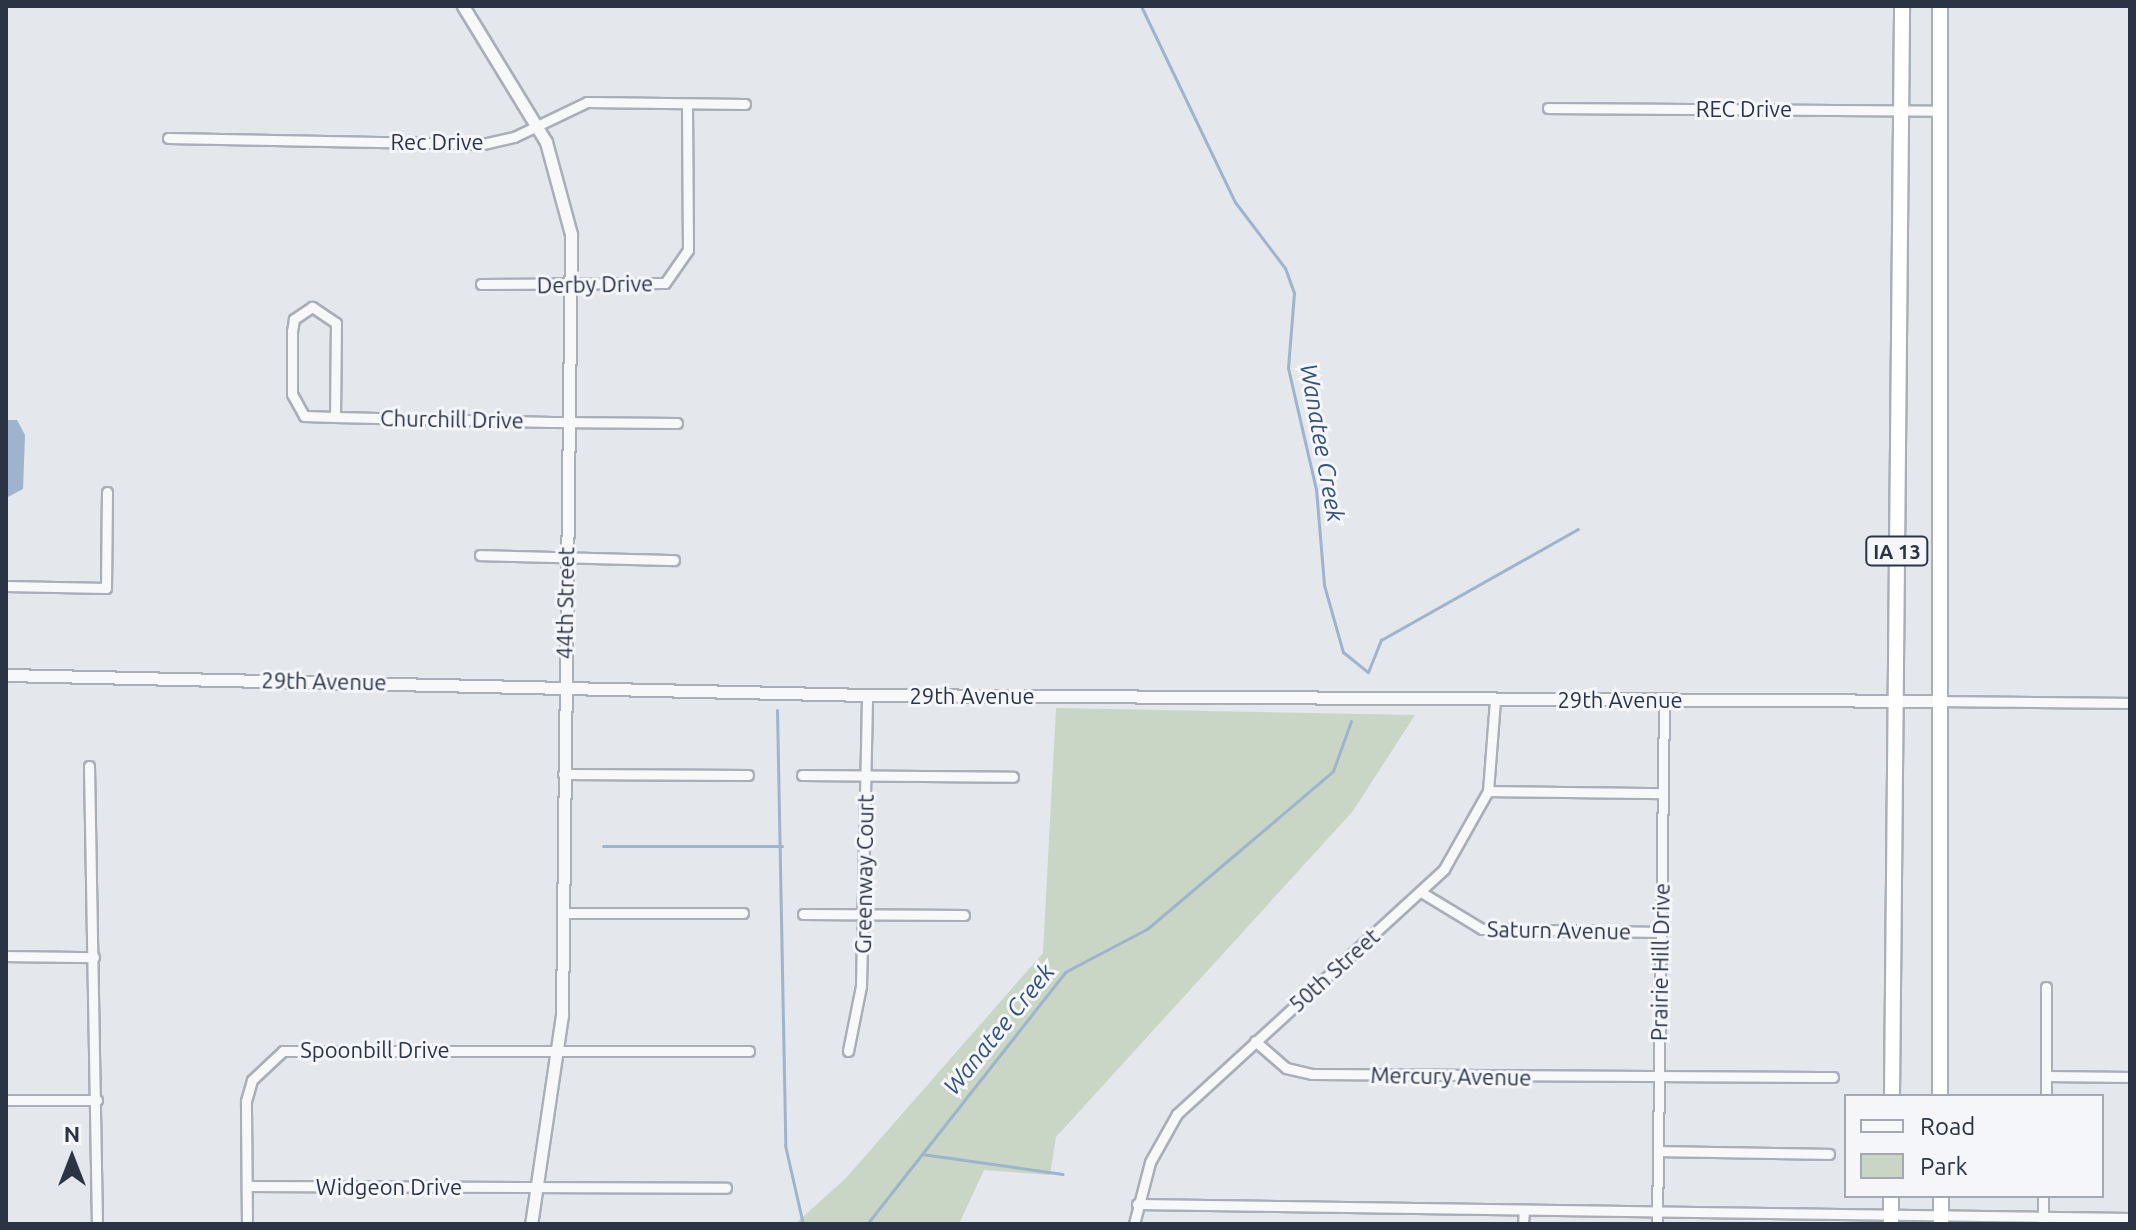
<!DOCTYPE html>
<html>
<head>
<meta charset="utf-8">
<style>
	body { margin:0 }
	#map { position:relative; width:2136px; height:1230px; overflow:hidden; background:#e4e7ec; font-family:Ubuntu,sans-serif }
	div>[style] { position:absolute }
	.green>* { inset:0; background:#c9d6c5 }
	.water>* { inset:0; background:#9fb4cc }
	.stream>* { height:3px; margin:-1.5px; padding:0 1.5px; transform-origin:1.5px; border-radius:1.5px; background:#9fb4cc }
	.roads { filter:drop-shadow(2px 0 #a9aeb7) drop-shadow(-2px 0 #a9aeb7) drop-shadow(0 2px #a9aeb7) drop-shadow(0 -2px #a9aeb7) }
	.minor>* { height:9px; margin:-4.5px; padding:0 4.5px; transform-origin:4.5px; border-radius:4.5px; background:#f7f8fa }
	.tertiary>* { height:11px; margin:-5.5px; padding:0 5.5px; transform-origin:5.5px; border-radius:5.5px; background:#f7f8fa }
	.trunk>* { height:14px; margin:-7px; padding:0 7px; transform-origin:7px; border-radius:7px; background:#fff }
	span { translate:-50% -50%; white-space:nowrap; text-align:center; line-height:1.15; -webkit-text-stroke:6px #f4f6f9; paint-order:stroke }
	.shield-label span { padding:2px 6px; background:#f4f6f9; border:2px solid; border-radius:6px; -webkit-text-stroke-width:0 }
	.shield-label { font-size:20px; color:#2b3445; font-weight:700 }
	.street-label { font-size:22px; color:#2b3445 }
	.water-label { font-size:24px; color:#34527a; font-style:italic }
	.frame { position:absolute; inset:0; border:8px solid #2b3445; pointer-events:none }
	.legend { position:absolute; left:1844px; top:1094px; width:260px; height:104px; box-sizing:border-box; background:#f4f6f9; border:2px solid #a4a8b1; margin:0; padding:10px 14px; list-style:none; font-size:24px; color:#2b3445 }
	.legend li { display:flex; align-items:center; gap:16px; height:40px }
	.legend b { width:40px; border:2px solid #a4a8b1 }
	.north { position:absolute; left:32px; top:1118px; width:80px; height:80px; -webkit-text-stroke:6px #f4f6f9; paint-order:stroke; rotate:0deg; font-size:22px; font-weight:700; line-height:32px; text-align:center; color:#2b3445 }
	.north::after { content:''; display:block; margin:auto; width:28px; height:36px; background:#2b3445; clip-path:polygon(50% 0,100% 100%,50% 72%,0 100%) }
</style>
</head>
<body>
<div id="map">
	<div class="green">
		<div style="clip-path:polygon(1056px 708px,1415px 715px,1353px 811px,1056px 1137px,1050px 1175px,984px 1170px,959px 1224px,795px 1224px,846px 1178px,1043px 953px)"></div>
	</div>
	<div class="water">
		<div style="clip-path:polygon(6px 420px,17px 420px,25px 435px,23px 489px,6px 498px)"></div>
	</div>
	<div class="stream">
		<div style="left:1141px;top:6px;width:217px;rotate:64.4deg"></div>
		<div style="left:1235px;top:202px;width:83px;rotate:52.9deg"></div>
		<div style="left:1285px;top:268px;width:27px;rotate:70deg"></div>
		<div style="left:1294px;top:293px;width:75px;rotate:94.6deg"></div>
		<div style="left:1288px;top:368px;width:124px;rotate:77deg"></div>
		<div style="left:1316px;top:489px;width:96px;rotate:85.2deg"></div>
		<div style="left:1324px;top:585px;width:70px;rotate:74.2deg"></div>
		<div style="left:1343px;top:652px;width:32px;rotate:39deg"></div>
		<div style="left:1368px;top:672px;width:35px;rotate:-68deg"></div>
		<div style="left:1381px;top:640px;width:226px;rotate:-29.4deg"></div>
		<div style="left:777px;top:710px;width:435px;rotate:88.9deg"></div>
		<div style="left:785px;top:1145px;width:81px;rotate:77.2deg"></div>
		<div style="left:603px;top:846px;width:179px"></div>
		<div style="left:922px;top:1154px;width:142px;rotate:8.1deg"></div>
		<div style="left:867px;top:1224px;width:320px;rotate:-51.8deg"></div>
		<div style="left:1065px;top:972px;width:93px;rotate:-27.7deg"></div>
		<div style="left:1147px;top:929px;width:244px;rotate:-40.3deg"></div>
		<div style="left:1333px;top:771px;width:53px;rotate:-70.2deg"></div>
	</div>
	<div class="roads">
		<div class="minor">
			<div style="left:1548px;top:108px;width:392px;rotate:0.4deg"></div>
			<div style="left:168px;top:138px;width:315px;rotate:1.1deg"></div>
			<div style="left:483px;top:144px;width:32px;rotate:-13deg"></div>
			<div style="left:514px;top:137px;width:81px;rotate:-25.6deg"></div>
			<div style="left:587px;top:102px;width:158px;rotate:0.7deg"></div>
			<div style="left:481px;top:284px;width:184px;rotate:-0.3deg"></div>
			<div style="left:665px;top:283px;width:40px;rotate:-55.1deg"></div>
			<div style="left:688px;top:250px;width:146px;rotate:-90.4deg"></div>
			<div style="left:335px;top:417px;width:94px;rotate:-89.4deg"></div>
			<div style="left:336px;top:323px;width:29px;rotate:-146deg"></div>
			<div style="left:312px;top:307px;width:22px;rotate:146deg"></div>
			<div style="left:294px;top:319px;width:12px;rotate:99deg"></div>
			<div style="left:292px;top:331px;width:63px;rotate:90deg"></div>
			<div style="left:292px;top:394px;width:25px;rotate:61deg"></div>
			<div style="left:304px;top:416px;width:31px;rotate:2deg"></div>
			<div style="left:335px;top:417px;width:217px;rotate:1.3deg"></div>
			<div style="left:552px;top:422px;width:125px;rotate:0.5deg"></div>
			<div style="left:480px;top:555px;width:194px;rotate:1.5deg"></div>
			<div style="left:6px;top:586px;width:100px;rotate:1.1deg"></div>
			<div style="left:106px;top:588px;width:96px;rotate:-89.4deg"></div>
			<div style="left:1938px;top:701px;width:192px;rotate:0.6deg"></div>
			<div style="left:89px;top:766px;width:458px;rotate:89deg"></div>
			<div style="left:563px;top:774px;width:185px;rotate:0.3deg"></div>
			<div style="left:802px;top:775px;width:211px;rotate:0.5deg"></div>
			<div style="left:1488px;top:791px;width:174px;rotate:0.7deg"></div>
			<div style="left:1421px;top:892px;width:71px;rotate:31.2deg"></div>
			<div style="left:1482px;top:929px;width:179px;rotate:1deg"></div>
			<div style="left:562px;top:913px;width:181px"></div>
			<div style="left:803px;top:914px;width:161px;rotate:0.4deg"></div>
			<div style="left:6px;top:956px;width:88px;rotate:0.7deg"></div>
			<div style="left:1255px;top:1041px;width:41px;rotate:41.1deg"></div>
			<div style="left:1286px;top:1068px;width:27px;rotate:13deg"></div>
			<div style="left:1312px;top:1074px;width:521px;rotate:0.33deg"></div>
			<div style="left:848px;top:1051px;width:66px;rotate:-78.7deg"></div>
			<div style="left:861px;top:986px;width:291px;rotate:-88.8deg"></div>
			<div style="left:2046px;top:1076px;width:84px;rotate:0.7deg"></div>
			<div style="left:2046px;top:1096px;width:109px;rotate:-90deg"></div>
			<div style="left:6px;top:1100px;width:91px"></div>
			<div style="left:1658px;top:1151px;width:171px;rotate:1deg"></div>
			<div style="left:247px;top:1186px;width:479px;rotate:0.2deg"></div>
			<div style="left:1137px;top:1204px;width:993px;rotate:0.81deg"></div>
			<div style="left:247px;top:1224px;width:123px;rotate:-90.5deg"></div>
			<div style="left:246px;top:1101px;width:22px;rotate:-74deg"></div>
			<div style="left:252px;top:1080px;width:42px;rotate:-43.1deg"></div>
			<div style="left:283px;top:1051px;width:466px"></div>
			<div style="left:1134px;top:1224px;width:64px;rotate:-75.5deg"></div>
			<div style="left:1150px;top:1162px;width:55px;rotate:-60.6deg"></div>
			<div style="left:1177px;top:1114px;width:362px;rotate:-42.5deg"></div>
			<div style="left:1444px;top:869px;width:90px;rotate:-60.6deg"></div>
			<div style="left:1488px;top:791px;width:92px;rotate:-85.6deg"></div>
			<div style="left:1523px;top:1224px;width:14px;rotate:-86deg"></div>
			<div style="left:1657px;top:1224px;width:524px;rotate:-89.23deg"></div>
			<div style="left:2043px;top:1224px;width:28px;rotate:-90deg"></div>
		</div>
		<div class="tertiary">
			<div style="left:463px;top:6px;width:159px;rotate:58.6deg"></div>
			<div style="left:546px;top:142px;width:95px;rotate:74.8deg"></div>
			<div style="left:571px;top:234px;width:781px;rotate:90.66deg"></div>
			<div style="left:562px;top:1015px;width:211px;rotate:98.4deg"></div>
			<div style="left:6px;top:675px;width:861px;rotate:1.33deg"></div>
			<div style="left:867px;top:695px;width:1071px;rotate:0.32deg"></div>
		</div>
		<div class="trunk">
			<div style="left:1940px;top:6px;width:1090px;rotate:90deg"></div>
			<div style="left:1892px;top:1096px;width:1090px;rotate:-89.47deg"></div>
			<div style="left:1941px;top:1196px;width:28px;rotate:90deg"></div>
			<div style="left:1891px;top:1224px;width:28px;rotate:-90deg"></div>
		</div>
	</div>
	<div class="shield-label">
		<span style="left:1897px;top:551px">IA 13</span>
	</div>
	<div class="street-label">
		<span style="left:1744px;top:109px">REC Drive</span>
		<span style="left:437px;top:142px">Rec Drive</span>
		<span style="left:595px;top:284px;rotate:-1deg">Derby Drive</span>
		<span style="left:452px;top:419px;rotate:1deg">Churchill Drive</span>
		<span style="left:565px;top:603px;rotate:-89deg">44th Street</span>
		<span style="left:324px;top:681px;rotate:1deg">29th Avenue</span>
		<span style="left:972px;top:696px">29th Avenue</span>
		<span style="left:1620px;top:700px">29th Avenue</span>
		<span style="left:864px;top:874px;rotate:-89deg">Greenway Court</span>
		<span style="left:1559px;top:930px;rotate:1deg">Saturn Avenue</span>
		<span style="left:1660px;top:962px;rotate:-89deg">Prairie Hill Drive</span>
		<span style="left:1334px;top:970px;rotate:-42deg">50th Street</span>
		<span style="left:375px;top:1050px">Spoonbill Drive</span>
		<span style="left:1451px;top:1076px;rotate:1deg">Mercury Avenue</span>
		<span style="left:389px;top:1187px">Widgeon Drive</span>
	</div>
	<div class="water-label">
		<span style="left:1322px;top:443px;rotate:80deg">Wanatee Creek</span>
		<span style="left:999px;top:1029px;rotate:-51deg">Wanatee Creek</span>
	</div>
	<div class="frame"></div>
	<ul class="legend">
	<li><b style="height:10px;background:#f7f8fa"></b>Road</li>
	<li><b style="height:22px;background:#c9d6c5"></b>Park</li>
	</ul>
	<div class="north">N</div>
</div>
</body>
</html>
